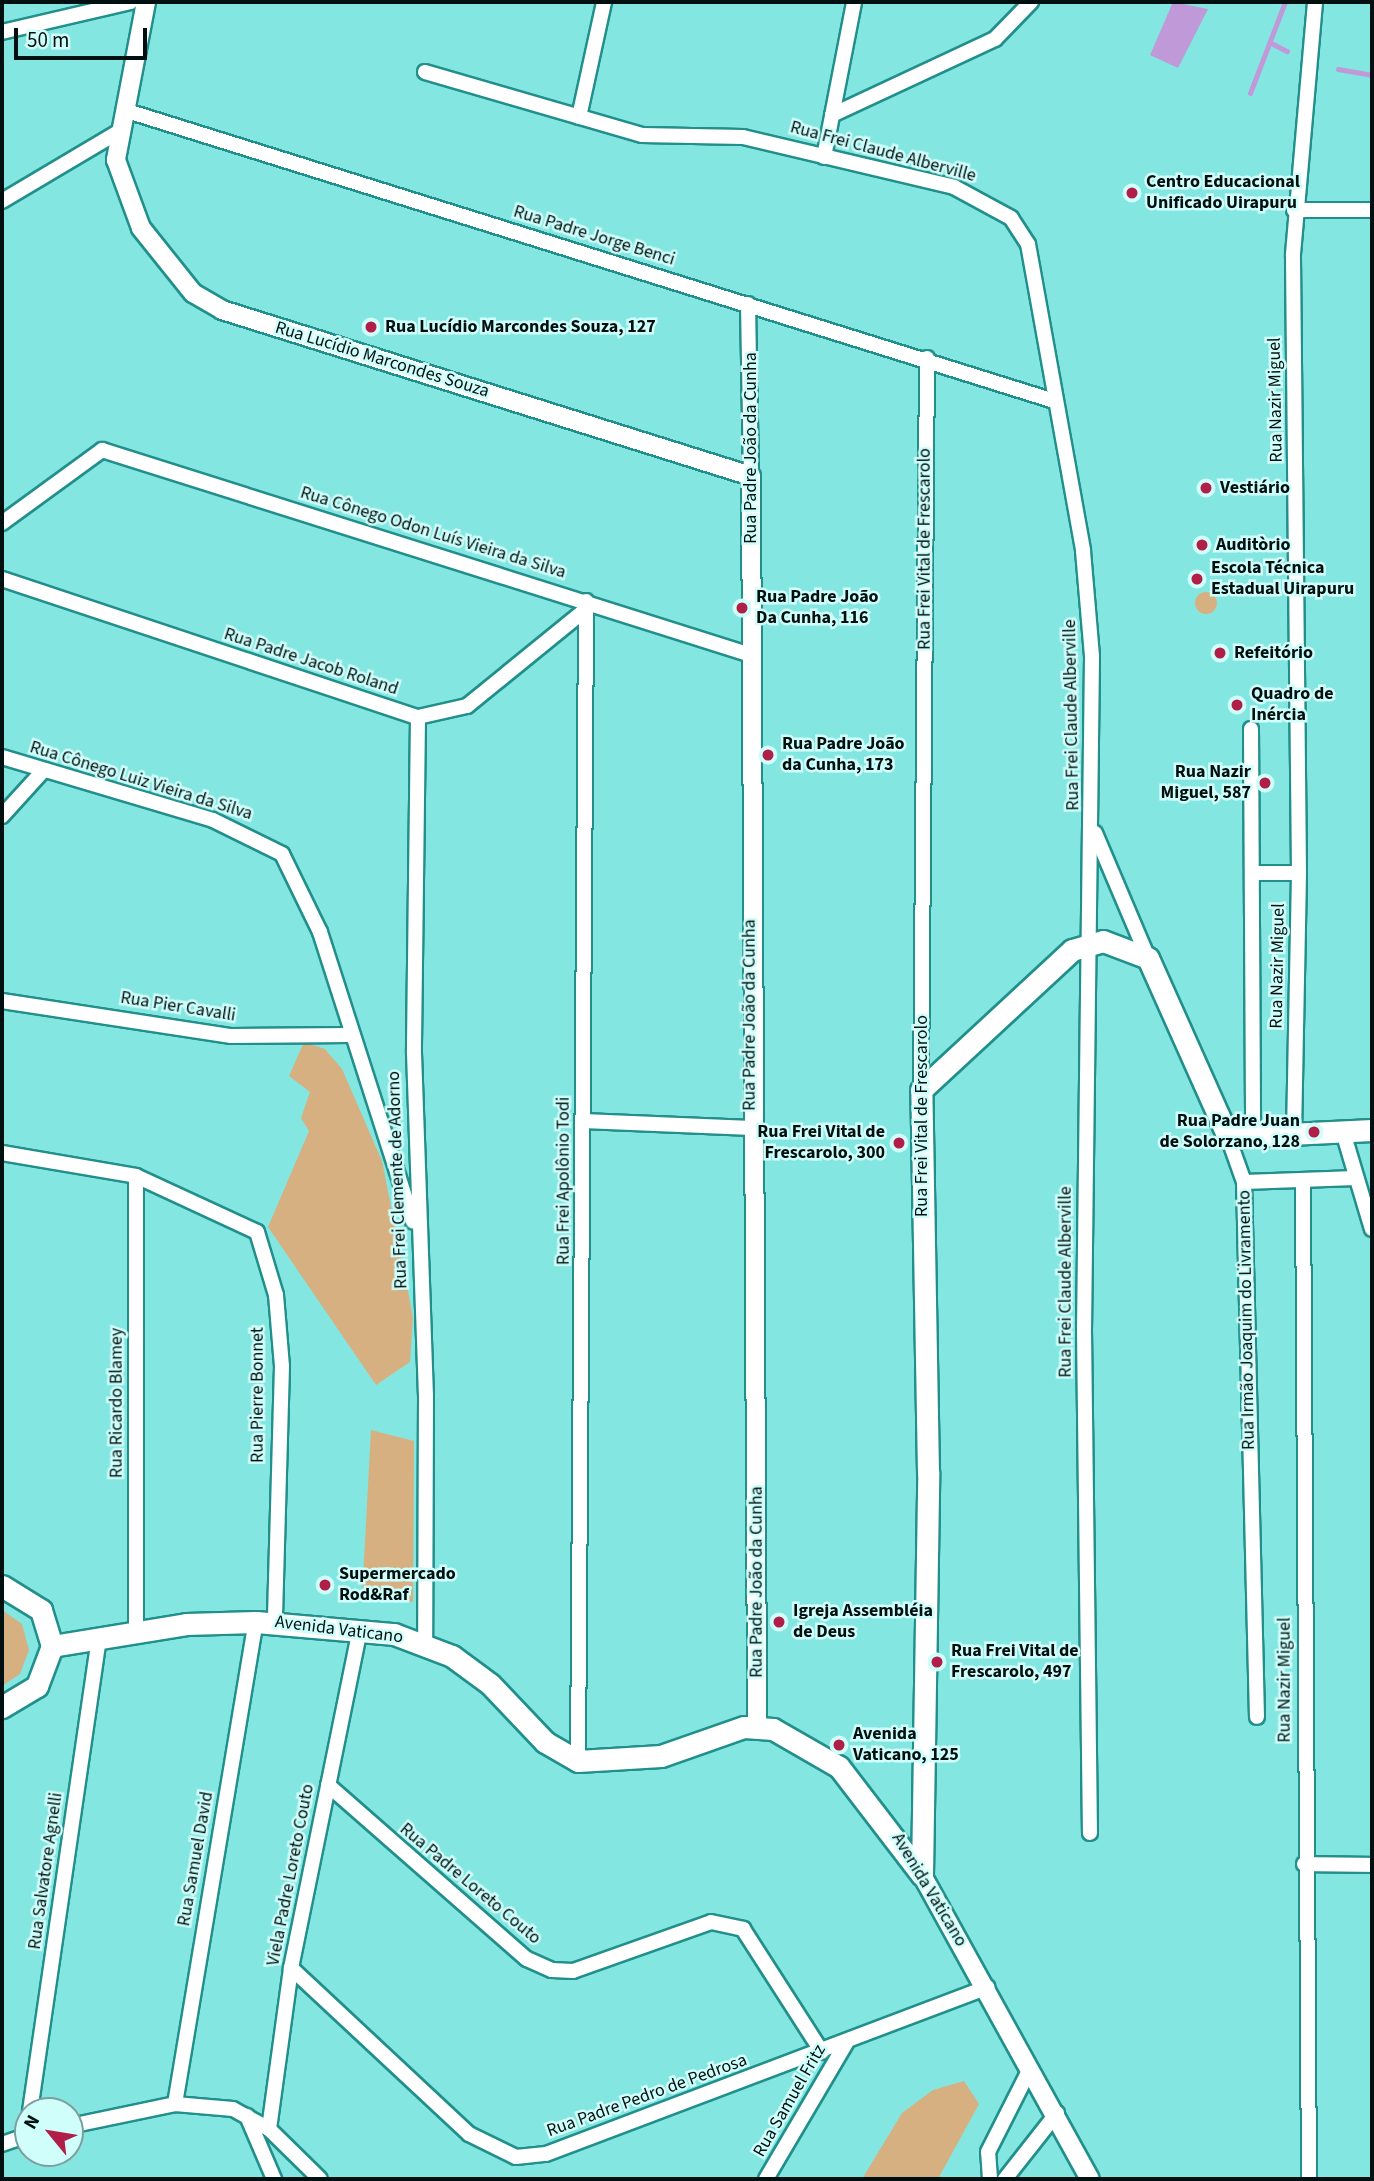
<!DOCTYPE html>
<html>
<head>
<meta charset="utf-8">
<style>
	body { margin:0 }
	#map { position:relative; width:1374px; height:2181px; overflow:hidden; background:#84e6e1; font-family:"Source Sans 3",sans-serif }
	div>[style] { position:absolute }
	.green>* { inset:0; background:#d7b081 }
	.round { border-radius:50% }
	.water>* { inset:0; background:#bf99d8 }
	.stream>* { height:5px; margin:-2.5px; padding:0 2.5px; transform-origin:2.5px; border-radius:2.5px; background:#bf99d8 }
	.roads { filter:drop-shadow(2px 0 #218f8b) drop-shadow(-2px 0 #218f8b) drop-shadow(0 2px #218f8b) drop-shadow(0 -2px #218f8b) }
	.minor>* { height:14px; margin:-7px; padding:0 7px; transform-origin:7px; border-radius:7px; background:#fff }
	.tertiary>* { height:18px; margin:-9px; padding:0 9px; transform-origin:9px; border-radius:9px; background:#fff }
	.secondary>* { height:21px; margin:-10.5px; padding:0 10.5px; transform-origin:10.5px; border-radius:10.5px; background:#fff }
	.dots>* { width:19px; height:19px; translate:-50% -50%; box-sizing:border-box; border:4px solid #d0fefb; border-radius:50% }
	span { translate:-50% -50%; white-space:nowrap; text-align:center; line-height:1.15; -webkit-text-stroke:5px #d0fefb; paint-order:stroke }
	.street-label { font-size:18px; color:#001010 }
	.poi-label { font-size:18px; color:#001010; font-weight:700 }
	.left { translate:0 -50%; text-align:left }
	.right { translate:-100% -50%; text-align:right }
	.frame { position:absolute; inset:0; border:4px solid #001010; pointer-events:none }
	.north { position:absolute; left:14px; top:2097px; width:70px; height:70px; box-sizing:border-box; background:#d0fefb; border:2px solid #7d9f9d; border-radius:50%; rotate:300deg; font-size:19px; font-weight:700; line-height:28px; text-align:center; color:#001010 }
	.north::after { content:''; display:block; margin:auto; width:24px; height:32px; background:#b11f48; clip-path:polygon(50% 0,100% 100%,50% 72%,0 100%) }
	.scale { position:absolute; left:14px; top:28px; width:133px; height:32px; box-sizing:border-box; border:4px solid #001010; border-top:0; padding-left:9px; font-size:21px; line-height:24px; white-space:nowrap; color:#001010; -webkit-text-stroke:5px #d0fefb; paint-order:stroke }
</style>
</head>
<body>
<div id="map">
	<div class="green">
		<div class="round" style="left:1195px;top:592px;width:22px;height:22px"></div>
		<div style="clip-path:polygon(304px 1042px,325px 1049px,342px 1069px,382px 1161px,413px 1317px,410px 1362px,376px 1385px,268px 1227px,309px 1131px,301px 1118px,310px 1092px,289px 1076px)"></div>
		<div style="clip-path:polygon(371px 1430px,414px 1441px,413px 1602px,362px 1597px)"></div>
		<div style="clip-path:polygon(2px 1610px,22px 1624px,29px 1650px,20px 1674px,2px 1686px)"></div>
		<div style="clip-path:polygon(964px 2081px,979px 2104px,938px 2179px,862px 2179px,902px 2113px,933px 2090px)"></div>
	</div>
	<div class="water">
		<div style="clip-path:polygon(1173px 2px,1208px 9px,1178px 68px,1150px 55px)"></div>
	</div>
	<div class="stream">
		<div style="left:1271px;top:43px;width:18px;rotate:27deg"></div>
		<div style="left:1338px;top:69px;width:35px;rotate:10deg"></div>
		<div style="left:1250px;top:93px;width:97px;rotate:-69deg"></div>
	</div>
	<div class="roads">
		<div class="minor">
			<div style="left:2px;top:32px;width:132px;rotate:-13.1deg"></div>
			<div style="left:425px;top:72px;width:226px;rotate:16.2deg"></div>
			<div style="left:642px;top:135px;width:101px;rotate:1.1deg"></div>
			<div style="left:743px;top:137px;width:217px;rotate:13.3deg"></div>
			<div style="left:954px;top:187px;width:65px;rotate:28.5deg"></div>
			<div style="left:1011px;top:218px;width:31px;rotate:57deg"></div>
			<div style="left:1028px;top:244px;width:312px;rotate:79.8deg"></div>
			<div style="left:1083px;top:551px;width:106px;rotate:85.1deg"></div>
			<div style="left:1092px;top:657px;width:673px;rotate:90.68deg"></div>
			<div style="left:1084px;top:1330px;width:503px;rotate:89.32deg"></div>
			<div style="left:124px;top:110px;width:971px;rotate:17.37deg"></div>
			<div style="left:832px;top:115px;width:180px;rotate:-25deg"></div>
			<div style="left:995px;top:39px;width:52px;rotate:-45.8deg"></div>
			<div style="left:579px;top:117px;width:118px;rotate:-77.7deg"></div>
			<div style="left:824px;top:157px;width:158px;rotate:-79deg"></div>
			<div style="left:2px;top:201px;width:135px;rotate:-30.7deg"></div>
			<div style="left:1294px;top:210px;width:78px"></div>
			<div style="left:748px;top:304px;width:172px;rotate:89deg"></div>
			<div style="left:2px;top:523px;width:124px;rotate:-36.1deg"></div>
			<div style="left:102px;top:450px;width:681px;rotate:17.53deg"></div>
			<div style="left:2px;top:579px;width:438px;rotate:18.4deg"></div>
			<div style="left:418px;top:717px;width:50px;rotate:-12.7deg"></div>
			<div style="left:467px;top:706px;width:151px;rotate:-39.1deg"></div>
			<div style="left:418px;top:717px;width:336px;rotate:90.7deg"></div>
			<div style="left:414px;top:1053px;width:343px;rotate:88deg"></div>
			<div style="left:426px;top:1396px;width:246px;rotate:90.2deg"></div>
			<div style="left:1251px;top:729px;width:407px;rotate:89.7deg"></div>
			<div style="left:2px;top:757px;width:220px;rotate:16.6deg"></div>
			<div style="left:213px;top:820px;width:77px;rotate:26.2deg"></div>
			<div style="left:282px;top:854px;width:87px;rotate:64deg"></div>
			<div style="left:320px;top:932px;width:304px;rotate:72.2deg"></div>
			<div style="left:2px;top:816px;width:61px;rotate:-47.7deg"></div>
			<div style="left:1095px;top:833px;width:136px;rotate:67deg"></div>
			<div style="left:1252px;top:873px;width:47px"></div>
			<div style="left:2px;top:1001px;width:232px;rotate:8.7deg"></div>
			<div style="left:231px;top:1036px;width:119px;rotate:-0.5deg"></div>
			<div style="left:921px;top:1090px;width:732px;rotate:-89.53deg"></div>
			<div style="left:584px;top:1121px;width:167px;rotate:2.4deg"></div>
			<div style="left:1343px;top:1132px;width:101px;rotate:73.4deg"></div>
			<div style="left:1294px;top:1134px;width:261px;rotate:-88.9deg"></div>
			<div style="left:1299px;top:873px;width:619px;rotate:-90.56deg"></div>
			<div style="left:1293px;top:254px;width:253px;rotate:-85deg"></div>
			<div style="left:1228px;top:1137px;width:48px;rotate:70.4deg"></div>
			<div style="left:1244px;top:1182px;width:535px;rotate:88.61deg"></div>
			<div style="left:2px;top:1153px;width:136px;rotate:9.7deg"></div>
			<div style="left:136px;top:1176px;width:133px;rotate:24.8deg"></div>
			<div style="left:257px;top:1232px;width:66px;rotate:73.2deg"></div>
			<div style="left:276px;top:1295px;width:71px;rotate:85.2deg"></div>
			<div style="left:282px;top:1366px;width:256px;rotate:91.6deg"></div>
			<div style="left:136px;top:1176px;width:455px;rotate:90deg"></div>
			<div style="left:1303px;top:1180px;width:999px;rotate:89.66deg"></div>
			<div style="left:1244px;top:1182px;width:112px;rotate:-2deg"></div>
			<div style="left:578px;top:1761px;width:1160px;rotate:-89.6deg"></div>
			<div style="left:328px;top:1785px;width:264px;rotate:41.2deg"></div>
			<div style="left:527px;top:1959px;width:27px;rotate:24deg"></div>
			<div style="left:552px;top:1970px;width:21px;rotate:3deg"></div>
			<div style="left:573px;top:1971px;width:146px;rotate:-19.5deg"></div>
			<div style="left:711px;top:1922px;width:33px;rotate:12deg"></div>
			<div style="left:743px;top:1929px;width:146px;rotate:57.3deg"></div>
			<div style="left:1304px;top:1864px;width:68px;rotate:0.8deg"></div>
			<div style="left:291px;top:1968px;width:243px;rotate:43deg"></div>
			<div style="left:469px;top:2134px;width:52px;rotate:26.1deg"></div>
			<div style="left:516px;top:2157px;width:30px;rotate:-6deg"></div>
			<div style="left:546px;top:2154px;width:472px;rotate:-20.7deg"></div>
			<div style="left:175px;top:2104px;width:489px;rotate:-80.5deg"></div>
			<div style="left:30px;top:2111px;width:479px;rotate:-81.7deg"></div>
			<div style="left:247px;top:2116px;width:69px;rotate:66.8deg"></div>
			<div style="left:70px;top:2126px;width:107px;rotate:-11.8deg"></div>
			<div style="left:175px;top:2104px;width:58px;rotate:4.9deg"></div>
			<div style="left:233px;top:2109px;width:41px;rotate:29.1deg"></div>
			<div style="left:269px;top:2129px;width:71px;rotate:44.4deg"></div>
			<div style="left:269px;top:2129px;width:162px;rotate:-82.2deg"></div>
			<div style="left:291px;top:1968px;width:345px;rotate:-78.5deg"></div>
			<div style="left:2px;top:2144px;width:28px;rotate:-19deg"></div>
			<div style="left:766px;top:2179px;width:158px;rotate:-59.5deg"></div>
			<div style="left:990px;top:2179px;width:27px;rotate:-94deg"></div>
			<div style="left:988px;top:2152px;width:93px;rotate:-63.2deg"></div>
			<div style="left:1005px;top:2179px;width:84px;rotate:-51.8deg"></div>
		</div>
		<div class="tertiary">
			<div style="left:146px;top:2px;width:161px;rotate:100.8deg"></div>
			<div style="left:116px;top:160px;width:72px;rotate:69.8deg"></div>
			<div style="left:141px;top:228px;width:83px;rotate:51.3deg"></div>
			<div style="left:193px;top:293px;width:34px;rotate:30deg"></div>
			<div style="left:222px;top:310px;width:554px;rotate:17.42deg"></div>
			<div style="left:751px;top:476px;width:1250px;rotate:89.72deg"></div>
			<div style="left:922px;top:1875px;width:347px;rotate:61.1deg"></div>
		</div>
		<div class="secondary">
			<div style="left:2px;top:1586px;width:46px;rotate:31.6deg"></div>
			<div style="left:41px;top:1610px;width:38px;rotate:73deg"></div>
			<div style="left:52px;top:1646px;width:43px;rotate:110.6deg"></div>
			<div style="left:37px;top:1686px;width:41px;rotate:149deg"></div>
			<div style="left:52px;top:1646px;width:136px;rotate:-9.3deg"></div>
			<div style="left:186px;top:1624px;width:70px;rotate:-1.6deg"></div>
			<div style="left:256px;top:1622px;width:139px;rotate:5deg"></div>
			<div style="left:394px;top:1634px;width:62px;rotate:20.8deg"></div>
			<div style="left:452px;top:1656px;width:47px;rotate:36.4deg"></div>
			<div style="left:490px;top:1684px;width:80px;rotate:46.5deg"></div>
			<div style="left:545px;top:1742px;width:38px;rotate:30deg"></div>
			<div style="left:578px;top:1761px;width:83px;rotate:-3.4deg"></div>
			<div style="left:661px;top:1756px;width:88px;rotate:-19.3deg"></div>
			<div style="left:744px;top:1727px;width:29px;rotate:4deg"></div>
			<div style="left:773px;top:1729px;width:76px;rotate:29.9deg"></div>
			<div style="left:839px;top:1767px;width:135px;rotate:52.5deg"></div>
			<div style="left:922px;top:1875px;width:403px;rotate:-89.1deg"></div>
			<div style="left:928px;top:1472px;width:382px;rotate:-91deg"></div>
			<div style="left:921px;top:1090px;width:206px;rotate:-42.8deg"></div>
			<div style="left:1072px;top:950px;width:32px;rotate:-16deg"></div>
			<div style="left:1103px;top:941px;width:48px;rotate:20.7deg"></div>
			<div style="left:1148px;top:958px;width:196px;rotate:65.9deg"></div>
			<div style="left:1228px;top:1137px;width:144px;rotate:-2.8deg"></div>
		</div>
	</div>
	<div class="dots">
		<div style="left:1132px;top:193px;background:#b11f48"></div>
		<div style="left:371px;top:327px;background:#b11f48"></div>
		<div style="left:1206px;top:488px;background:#b11f48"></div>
		<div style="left:1202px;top:545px;background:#b11f48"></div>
		<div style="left:1197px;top:579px;background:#b11f48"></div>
		<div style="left:742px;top:608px;background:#b11f48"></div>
		<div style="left:1220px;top:653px;background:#b11f48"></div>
		<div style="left:1237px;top:705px;background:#b11f48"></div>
		<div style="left:768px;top:755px;background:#b11f48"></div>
		<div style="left:1265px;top:783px;background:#b11f48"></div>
		<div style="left:1314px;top:1132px;background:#b11f48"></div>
		<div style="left:899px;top:1143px;background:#b11f48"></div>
		<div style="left:325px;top:1585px;background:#b11f48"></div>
		<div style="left:779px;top:1622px;background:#b11f48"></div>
		<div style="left:937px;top:1662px;background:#b11f48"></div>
		<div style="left:839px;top:1745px;background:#b11f48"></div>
	</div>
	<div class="street-label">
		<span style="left:883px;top:152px;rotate:15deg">Rua Frei Claude Alberville</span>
		<span style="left:594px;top:236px;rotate:17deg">Rua Padre Jorge Benci</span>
		<span style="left:382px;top:360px;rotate:17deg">Rua Lucídio Marcondes Souza</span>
		<span style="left:1276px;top:400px;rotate:-91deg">Rua Nazir Miguel</span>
		<span style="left:751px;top:448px;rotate:-90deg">Rua Padre João da Cunha</span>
		<span style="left:433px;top:533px;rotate:17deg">Rua Cônego Odon Luís Vieira da Silva</span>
		<span style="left:925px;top:549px;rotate:-90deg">Rua Frei Vital de Frescarolo</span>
		<span style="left:311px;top:662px;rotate:18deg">Rua Padre Jacob Roland</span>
		<span style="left:1072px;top:715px;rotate:-91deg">Rua Frei Claude Alberville</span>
		<span style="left:141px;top:781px;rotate:17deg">Rua Cônego Luiz Vieira da Silva</span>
		<span style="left:1278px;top:966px;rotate:-89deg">Rua Nazir Miguel</span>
		<span style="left:178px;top:1007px;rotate:9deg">Rua Pier Cavalli</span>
		<span style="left:750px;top:1015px;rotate:-90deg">Rua Padre João da Cunha</span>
		<span style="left:922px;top:1116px;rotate:-90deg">Rua Frei Vital de Frescarolo</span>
		<span style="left:398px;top:1180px;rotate:-92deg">Rua Frei Clemente de Adorno</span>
		<span style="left:564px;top:1181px;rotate:-90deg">Rua Frei Apolônio Todi</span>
		<span style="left:1066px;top:1282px;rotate:-90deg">Rua Frei Claude Alberville</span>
		<span style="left:1247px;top:1320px;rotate:-91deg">Rua Irmão Joaquim do Livramento</span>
		<span style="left:258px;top:1395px;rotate:-90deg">Rua Pierre Bonnet</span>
		<span style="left:117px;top:1403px;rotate:-90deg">Rua Ricardo Blamey</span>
		<span style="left:757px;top:1582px;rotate:-90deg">Rua Padre João da Cunha</span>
		<span style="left:339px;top:1630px;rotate:7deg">Avenida Vaticano</span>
		<span style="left:1285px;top:1680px;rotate:-90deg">Rua Nazir Miguel</span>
		<span style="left:196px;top:1859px;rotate:-80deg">Rua Samuel David</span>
		<span style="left:46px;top:1871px;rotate:-82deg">Rua Salvatore Agnelli</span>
		<span style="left:291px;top:1875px;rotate:-79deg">Viela Padre Loreto Couto</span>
		<span style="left:470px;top:1884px;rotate:40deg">Rua Padre Loreto Couto</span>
		<span style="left:929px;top:1890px;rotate:59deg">Avenida Vaticano</span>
		<span style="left:647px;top:2096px;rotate:-20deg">Rua Padre Pedro de Pedrosa</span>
		<span style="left:790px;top:2101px;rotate:-60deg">Rua Samuel Fritz</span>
	</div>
	<div class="poi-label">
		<span class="left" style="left:1146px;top:193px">Centro Educacional<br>Unificado Uirapuru</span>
		<span class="left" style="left:385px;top:327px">Rua Lucídio Marcondes Souza, 127</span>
		<span class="left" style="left:1220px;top:488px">Vestiário</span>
		<span class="left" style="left:1216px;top:545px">Auditòrio</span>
		<span class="left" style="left:1211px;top:579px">Escola Técnica<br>Estadual Uirapuru</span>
		<span class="left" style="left:756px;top:608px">Rua Padre João<br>Da Cunha, 116</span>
		<span class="left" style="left:1234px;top:653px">Refeitório</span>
		<span class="left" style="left:1251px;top:705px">Quadro de<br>Inércia</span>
		<span class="left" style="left:782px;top:755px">Rua Padre João<br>da Cunha, 173</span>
		<span class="right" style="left:1251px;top:783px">Rua Nazir<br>Miguel, 587</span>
		<span class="right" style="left:1300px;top:1132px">Rua Padre Juan<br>de Solorzano, 128</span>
		<span class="right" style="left:885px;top:1143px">Rua Frei Vital de<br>Frescarolo, 300</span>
		<span class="left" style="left:339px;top:1585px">Supermercado<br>Rod&amp;Raf</span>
		<span class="left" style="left:793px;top:1622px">Igreja Assembléia<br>de Deus</span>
		<span class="left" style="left:951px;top:1662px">Rua Frei Vital de<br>Frescarolo, 497</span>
		<span class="left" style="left:853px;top:1745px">Avenida<br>Vaticano, 125</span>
	</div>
	<div class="frame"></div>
	<div class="north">N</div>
	<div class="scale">50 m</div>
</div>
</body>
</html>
